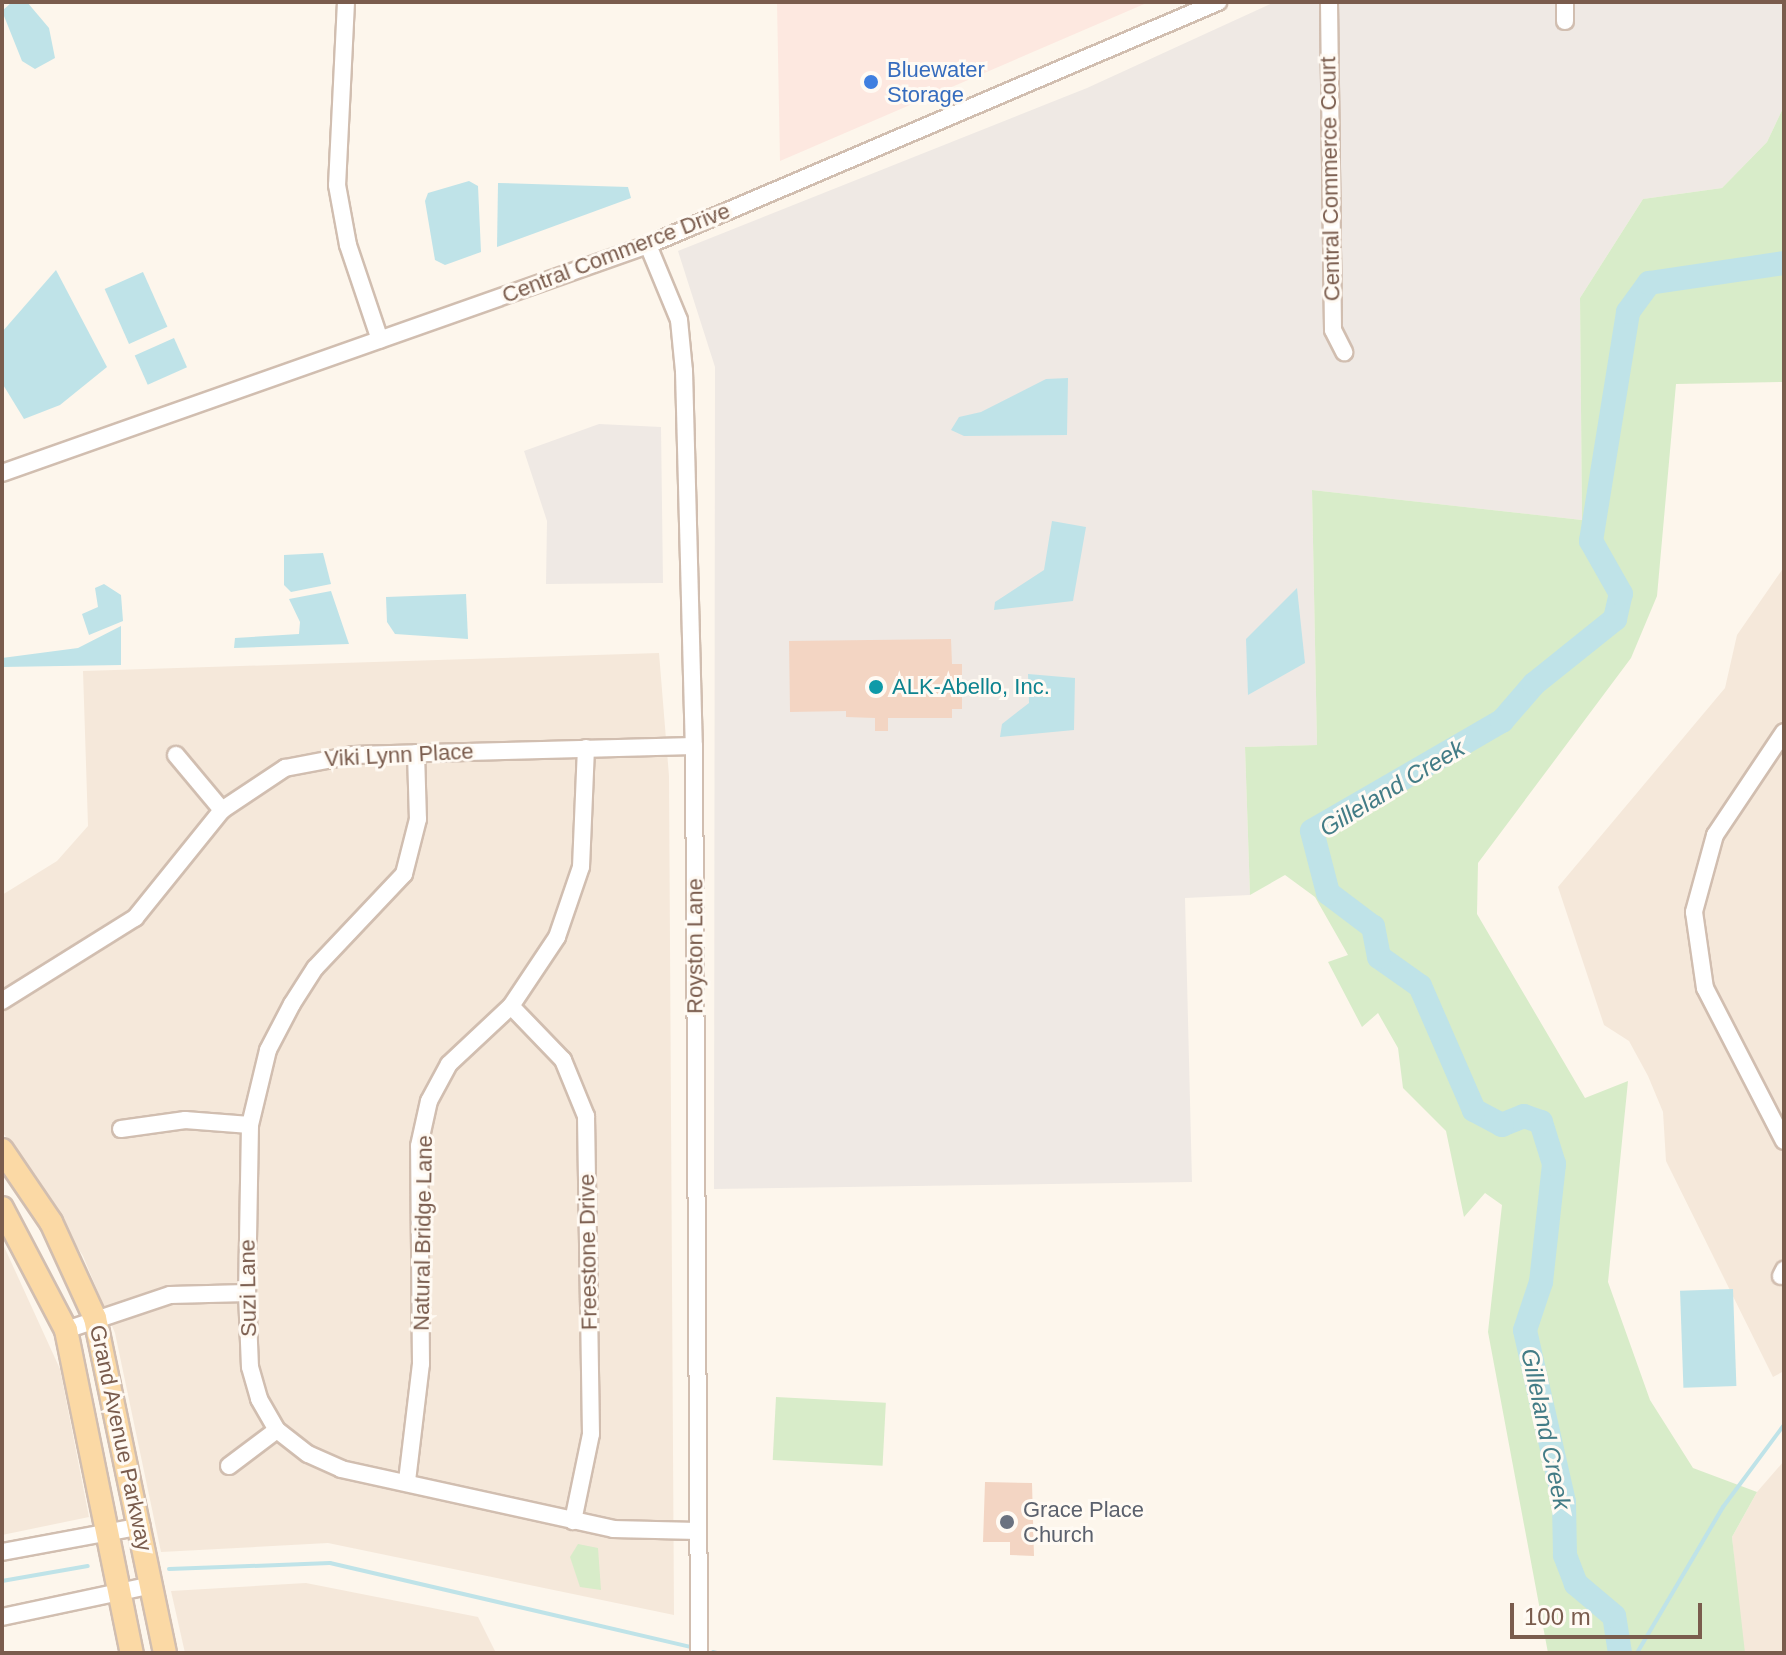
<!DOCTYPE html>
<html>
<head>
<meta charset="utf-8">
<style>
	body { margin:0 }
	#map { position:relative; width:1786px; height:1655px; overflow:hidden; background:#fdf6ec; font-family:Helvetica,sans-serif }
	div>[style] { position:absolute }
	.residential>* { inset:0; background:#f5e8da }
	.commercial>* { inset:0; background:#fde8e0 }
	.industrial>* { inset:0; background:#efe9e4 }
	.green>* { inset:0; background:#d8ecc9; transform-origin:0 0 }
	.water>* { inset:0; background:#bfe3e8; transform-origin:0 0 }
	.stream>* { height:4px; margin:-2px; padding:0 2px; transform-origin:2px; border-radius:2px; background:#bfe3e8 }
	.river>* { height:24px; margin:-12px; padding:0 12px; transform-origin:12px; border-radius:12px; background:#bfe3e8 }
	.building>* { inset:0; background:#f3d5c3 }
	.roads { filter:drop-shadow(2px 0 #d1beb0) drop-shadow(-2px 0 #d1beb0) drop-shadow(0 2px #d1beb0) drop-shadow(0 -2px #d1beb0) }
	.minor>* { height:16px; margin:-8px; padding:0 8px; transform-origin:8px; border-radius:8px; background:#fff }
	.major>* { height:22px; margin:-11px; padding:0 11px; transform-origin:11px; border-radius:11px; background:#fbd9a5 }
	.dots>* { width:22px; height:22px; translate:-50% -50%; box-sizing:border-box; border:4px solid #fffaf3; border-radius:50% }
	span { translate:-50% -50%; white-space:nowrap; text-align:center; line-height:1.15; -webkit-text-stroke:6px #fffaf3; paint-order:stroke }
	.shop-label { font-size:22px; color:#366cbe }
	.left { translate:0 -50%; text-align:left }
	.street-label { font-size:22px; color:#7a5c4d }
	.culture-label { font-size:22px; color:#0d838f }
	.worship-label { font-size:22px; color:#5b616d }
	.water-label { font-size:24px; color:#437c86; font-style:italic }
	.frame { position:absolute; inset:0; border:4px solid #7a5c4d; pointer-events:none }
	.scale { position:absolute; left:1510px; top:1603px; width:192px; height:36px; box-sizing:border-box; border:4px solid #7a5c4d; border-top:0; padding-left:10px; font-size:24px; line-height:28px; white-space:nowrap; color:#7a5c4d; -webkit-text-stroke:6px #fffaf3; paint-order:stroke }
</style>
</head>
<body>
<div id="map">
	<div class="residential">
		<div style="clip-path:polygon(1784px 567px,1784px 1371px,1773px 1377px,1666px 1161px,1663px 1112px,1648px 1076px,1629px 1041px,1604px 1025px,1558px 887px,1725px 688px,1737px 635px)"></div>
		<div style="clip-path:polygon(659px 653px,669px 776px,674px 1615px,328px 1543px,161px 1552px,115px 1333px,83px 1256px,2px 1131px,2px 895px,57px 861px,88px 826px,83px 671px)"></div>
		<div style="clip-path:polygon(2px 1242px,60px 1369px,89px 1517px,2px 1535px)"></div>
		<div style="clip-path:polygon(1784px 1461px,1784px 1653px,1743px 1653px,1732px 1537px,1757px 1492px)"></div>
		<div style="clip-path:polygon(306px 1583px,478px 1617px,496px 1653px,185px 1653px,171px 1591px)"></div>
	</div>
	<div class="commercial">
		<div style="clip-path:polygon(777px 2px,1149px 2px,780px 161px)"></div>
	</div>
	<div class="industrial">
		<div style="clip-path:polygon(1275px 2px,1784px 2px,1784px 106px,1767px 142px,1722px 188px,1643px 199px,1580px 298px,1582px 520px,1312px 490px,1317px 745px,1245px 747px,1250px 895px,1185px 898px,1192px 1182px,714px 1189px,715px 367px,678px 251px,1087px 88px)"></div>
		<div style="clip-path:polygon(599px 424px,661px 427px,663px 583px,546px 584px,547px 521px,524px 451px)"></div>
	</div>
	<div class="green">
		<div style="clip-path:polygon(1784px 106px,1784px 382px,1676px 384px,1657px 596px,1631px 658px,1478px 863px,1477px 914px,1585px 1098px,1628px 1081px,1608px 1282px,1650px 1400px,1693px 1468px,1757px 1492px,1732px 1537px,1745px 1653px,1548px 1653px,1488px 1332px,1502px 1205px,1485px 1193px,1464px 1217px,1446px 1131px,1403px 1088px,1398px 1048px,1378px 1013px,1362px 1027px,1328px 962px,1348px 955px,1315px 897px,1285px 875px,1250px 895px,1245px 747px,1317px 745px,1312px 490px,1582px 520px,1580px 298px,1643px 199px,1722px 188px,1767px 142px)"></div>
		<div style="left:776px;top:1397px;width:110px;height:63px;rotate:3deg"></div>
		<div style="clip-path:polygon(578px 1544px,598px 1548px,601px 1590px,580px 1587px,570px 1557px)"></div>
	</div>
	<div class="water">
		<div style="clip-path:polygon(12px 2px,27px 2px,49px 28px,55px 58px,35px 69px,22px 61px,2px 11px)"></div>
		<div style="clip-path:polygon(469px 181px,478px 186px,481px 252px,445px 265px,435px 260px,425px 201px,428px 193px)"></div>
		<div style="clip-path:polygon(498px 183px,628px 187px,631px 198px,497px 247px)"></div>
		<div style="clip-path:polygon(56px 270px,107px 367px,60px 405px,24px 419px,2px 383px,2px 332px)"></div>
		<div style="left:143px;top:272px;width:60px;height:42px;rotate:66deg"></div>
		<div style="left:174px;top:338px;width:32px;height:43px;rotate:66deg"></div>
		<div style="clip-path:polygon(1068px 378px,1067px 435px,964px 436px,951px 430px,959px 417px,981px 412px,1046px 379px)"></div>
		<div style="clip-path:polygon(1052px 521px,1086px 527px,1073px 601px,994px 610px,995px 602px,1044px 570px)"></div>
		<div style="clip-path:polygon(323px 553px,331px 584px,291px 592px,284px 585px,284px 555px)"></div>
		<div style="clip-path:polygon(104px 584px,121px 595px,123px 621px,89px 635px,82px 614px,98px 607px,95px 588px)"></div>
		<div style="clip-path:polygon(1297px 588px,1305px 663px,1248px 695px,1246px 639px)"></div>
		<div style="clip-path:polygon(331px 591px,349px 644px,234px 648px,235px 638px,299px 634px,300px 622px,289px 599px)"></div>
		<div style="clip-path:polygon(466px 594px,468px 639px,395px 634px,387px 622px,386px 597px)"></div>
		<div style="clip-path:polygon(121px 626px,121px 665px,2px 667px,2px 658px,78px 648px)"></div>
		<div style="clip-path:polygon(1028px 674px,1075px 678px,1074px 730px,1000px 737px,1002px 724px,1029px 703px)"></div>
		<div style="left:1733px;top:1289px;width:97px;height:53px;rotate:88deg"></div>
	</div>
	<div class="stream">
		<div style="left:169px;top:1569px;width:161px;rotate:-2.1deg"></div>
		<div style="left:330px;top:1563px;width:371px;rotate:13.1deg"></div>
		<div style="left:2px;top:1581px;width:87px;rotate:-9.9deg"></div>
		<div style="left:713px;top:1652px;width:4px;rotate:14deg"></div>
		<div style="left:1637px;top:1653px;width:169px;rotate:-59.5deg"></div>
		<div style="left:1723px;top:1507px;width:102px;rotate:-53.4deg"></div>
	</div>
	<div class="river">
		<div style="left:1620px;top:1653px;width:37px;rotate:-99deg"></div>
		<div style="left:1614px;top:1616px;width:50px;rotate:-139.9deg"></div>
		<div style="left:1576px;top:1584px;width:31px;rotate:-111deg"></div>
		<div style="left:1565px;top:1555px;width:53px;rotate:-91.1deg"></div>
		<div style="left:1564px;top:1502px;width:176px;rotate:-102.8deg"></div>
		<div style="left:1525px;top:1330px;width:51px;rotate:-71.6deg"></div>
		<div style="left:1541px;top:1282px;width:119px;rotate:-83.7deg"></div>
		<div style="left:1554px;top:1164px;width:44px;rotate:-107.2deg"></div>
		<div style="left:1541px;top:1122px;width:18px;rotate:-161deg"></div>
		<div style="left:1524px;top:1116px;width:24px;rotate:158deg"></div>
		<div style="left:1502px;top:1125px;width:32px;rotate:-152deg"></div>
		<div style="left:1474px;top:1110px;width:135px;rotate:-113.5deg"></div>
		<div style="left:1420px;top:986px;width:50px;rotate:-144.7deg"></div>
		<div style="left:1379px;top:957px;width:31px;rotate:-101deg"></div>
		<div style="left:1373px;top:927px;width:56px;rotate:-142.9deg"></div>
		<div style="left:1328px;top:893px;width:64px;rotate:-104.5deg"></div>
		<div style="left:1312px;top:831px;width:220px;rotate:-30.1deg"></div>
		<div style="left:1502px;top:721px;width:49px;rotate:-49.1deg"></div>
		<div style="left:1534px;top:684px;width:104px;rotate:-38.7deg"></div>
		<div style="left:1615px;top:619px;width:26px;rotate:-77deg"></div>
		<div style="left:1621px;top:594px;width:61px;rotate:-119.5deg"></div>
		<div style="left:1591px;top:541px;width:232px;rotate:-80.8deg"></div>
		<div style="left:1628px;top:312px;width:36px;rotate:-54deg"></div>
		<div style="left:1649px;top:283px;width:136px;rotate:-8.4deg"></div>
	</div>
	<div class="building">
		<div style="clip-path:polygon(951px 639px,952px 664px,962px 664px,962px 709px,952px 709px,952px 718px,888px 718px,888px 731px,875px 731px,875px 718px,846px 717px,846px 711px,790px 712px,789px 641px)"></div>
		<div style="clip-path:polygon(985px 1482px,1032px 1483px,1034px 1556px,1010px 1555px,1010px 1542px,983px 1542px)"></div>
	</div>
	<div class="roads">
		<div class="minor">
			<div style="left:346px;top:2px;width:183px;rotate:92.8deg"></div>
			<div style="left:337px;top:185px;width:61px;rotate:79.6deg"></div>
			<div style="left:348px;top:245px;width:100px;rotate:71.4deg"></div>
			<div style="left:1329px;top:2px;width:328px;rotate:89.3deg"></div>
			<div style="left:1333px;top:330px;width:25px;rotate:63deg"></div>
			<div style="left:1565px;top:21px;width:19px;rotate:-90deg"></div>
			<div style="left:648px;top:245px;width:81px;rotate:67.5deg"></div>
			<div style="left:679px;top:320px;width:51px;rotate:84.4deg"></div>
			<div style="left:684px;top:371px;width:375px;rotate:88.5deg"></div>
			<div style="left:694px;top:746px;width:907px;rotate:89.68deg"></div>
			<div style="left:2px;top:473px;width:685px;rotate:-19.44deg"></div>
			<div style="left:648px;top:245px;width:620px;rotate:-23.09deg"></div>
			<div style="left:1784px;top:732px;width:124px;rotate:123.8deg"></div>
			<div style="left:1715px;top:835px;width:80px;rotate:105.3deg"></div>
			<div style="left:1694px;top:912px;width:77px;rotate:81.8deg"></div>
			<div style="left:1705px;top:988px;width:172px;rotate:62.7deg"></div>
			<div style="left:416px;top:753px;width:66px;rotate:88.3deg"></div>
			<div style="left:418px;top:819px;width:57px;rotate:104.3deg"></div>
			<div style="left:404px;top:874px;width:129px;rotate:133.4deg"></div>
			<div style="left:315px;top:968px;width:43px;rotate:122.6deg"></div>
			<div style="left:292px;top:1004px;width:52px;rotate:117.6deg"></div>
			<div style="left:268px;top:1050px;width:77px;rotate:103.5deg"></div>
			<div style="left:250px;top:1125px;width:168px;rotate:91deg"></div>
			<div style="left:247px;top:1293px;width:74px;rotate:87.7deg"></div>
			<div style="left:250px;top:1367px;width:33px;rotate:74deg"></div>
			<div style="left:259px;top:1399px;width:36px;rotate:60deg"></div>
			<div style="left:277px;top:1430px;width:39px;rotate:38deg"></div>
			<div style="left:308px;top:1454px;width:36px;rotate:24deg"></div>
			<div style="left:341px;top:1469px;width:279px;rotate:12.4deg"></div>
			<div style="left:613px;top:1529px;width:85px;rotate:1.3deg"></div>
			<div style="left:176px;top:755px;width:72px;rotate:50.1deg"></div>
			<div style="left:2px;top:1001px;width:157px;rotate:-32deg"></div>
			<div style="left:135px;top:918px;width:139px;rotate:-51.1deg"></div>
			<div style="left:222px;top:810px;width:76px;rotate:-33.7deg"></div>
			<div style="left:285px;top:768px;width:69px;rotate:-10.8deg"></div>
			<div style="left:353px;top:755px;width:341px;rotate:-1.5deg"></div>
			<div style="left:511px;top:1006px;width:75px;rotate:46.1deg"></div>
			<div style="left:563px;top:1060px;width:61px;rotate:67.7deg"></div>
			<div style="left:586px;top:1116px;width:318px;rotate:89.1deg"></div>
			<div style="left:591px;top:1434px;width:89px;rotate:101.7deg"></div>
			<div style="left:121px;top:1129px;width:65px;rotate:-8deg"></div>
			<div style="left:185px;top:1120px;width:65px;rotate:4.4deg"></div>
			<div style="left:1781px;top:1276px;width:7px;rotate:-63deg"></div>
			<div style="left:66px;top:1330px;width:110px;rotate:-18.6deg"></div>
			<div style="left:170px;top:1295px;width:77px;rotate:-1.5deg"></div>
			<div style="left:229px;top:1466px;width:60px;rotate:-36.9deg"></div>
			<div style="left:407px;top:1481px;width:118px;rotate:-83.2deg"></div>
			<div style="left:421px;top:1364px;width:218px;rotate:-90.5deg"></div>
			<div style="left:419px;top:1146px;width:46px;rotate:-77.5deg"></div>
			<div style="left:429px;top:1101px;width:42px;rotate:-61.6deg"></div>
			<div style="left:449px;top:1064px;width:85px;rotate:-43.1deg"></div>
			<div style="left:511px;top:1006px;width:83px;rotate:-56.3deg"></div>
			<div style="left:557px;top:937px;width:74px;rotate:-71.1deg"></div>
			<div style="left:581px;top:867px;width:119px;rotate:-87.6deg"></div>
			<div style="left:2px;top:1552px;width:142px;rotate:-10.5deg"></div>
			<div style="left:2px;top:1617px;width:153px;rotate:-12deg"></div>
		</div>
		<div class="major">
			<div style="left:2px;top:1150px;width:87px;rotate:55.8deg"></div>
			<div style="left:51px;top:1222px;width:106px;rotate:65.4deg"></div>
			<div style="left:95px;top:1318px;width:342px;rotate:78.2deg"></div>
			<div style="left:2px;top:1208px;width:138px;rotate:62.3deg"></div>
			<div style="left:66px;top:1330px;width:330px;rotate:78.5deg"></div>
		</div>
	</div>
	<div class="dots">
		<div style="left:871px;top:82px;background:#3f7fe0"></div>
		<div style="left:876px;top:687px;background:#0f9aa8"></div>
		<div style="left:1007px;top:1522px;background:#6b7280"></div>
	</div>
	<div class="shop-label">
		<span class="left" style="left:887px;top:82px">Bluewater<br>Storage</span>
	</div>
	<div class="street-label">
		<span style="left:1330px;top:179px;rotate:-91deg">Central Commerce Court</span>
		<span style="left:616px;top:253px;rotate:-21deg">Central Commerce Drive</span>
		<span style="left:399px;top:755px;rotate:-3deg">Viki Lynn Place</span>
		<span style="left:695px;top:946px;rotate:-90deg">Royston Lane</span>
		<span style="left:423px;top:1233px;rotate:-89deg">Natural Bridge Lane</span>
		<span style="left:588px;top:1252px;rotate:-91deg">Freestone Drive</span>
		<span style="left:248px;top:1288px;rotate:-91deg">Suzi Lane</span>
		<span style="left:121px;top:1438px;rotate:78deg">Grand Avenue Parkway</span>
	</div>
	<div class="culture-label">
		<span class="left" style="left:892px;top:687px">ALK-Abello, Inc.</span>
	</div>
	<div class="worship-label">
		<span class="left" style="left:1023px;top:1522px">Grace Place<br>Church</span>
	</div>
	<div class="water-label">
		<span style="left:1392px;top:788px;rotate:-31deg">Gilleland Creek</span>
		<span style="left:1546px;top:1429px;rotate:78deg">Gilleland Creek</span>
	</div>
	<div class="frame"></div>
	<div class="scale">100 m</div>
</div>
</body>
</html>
